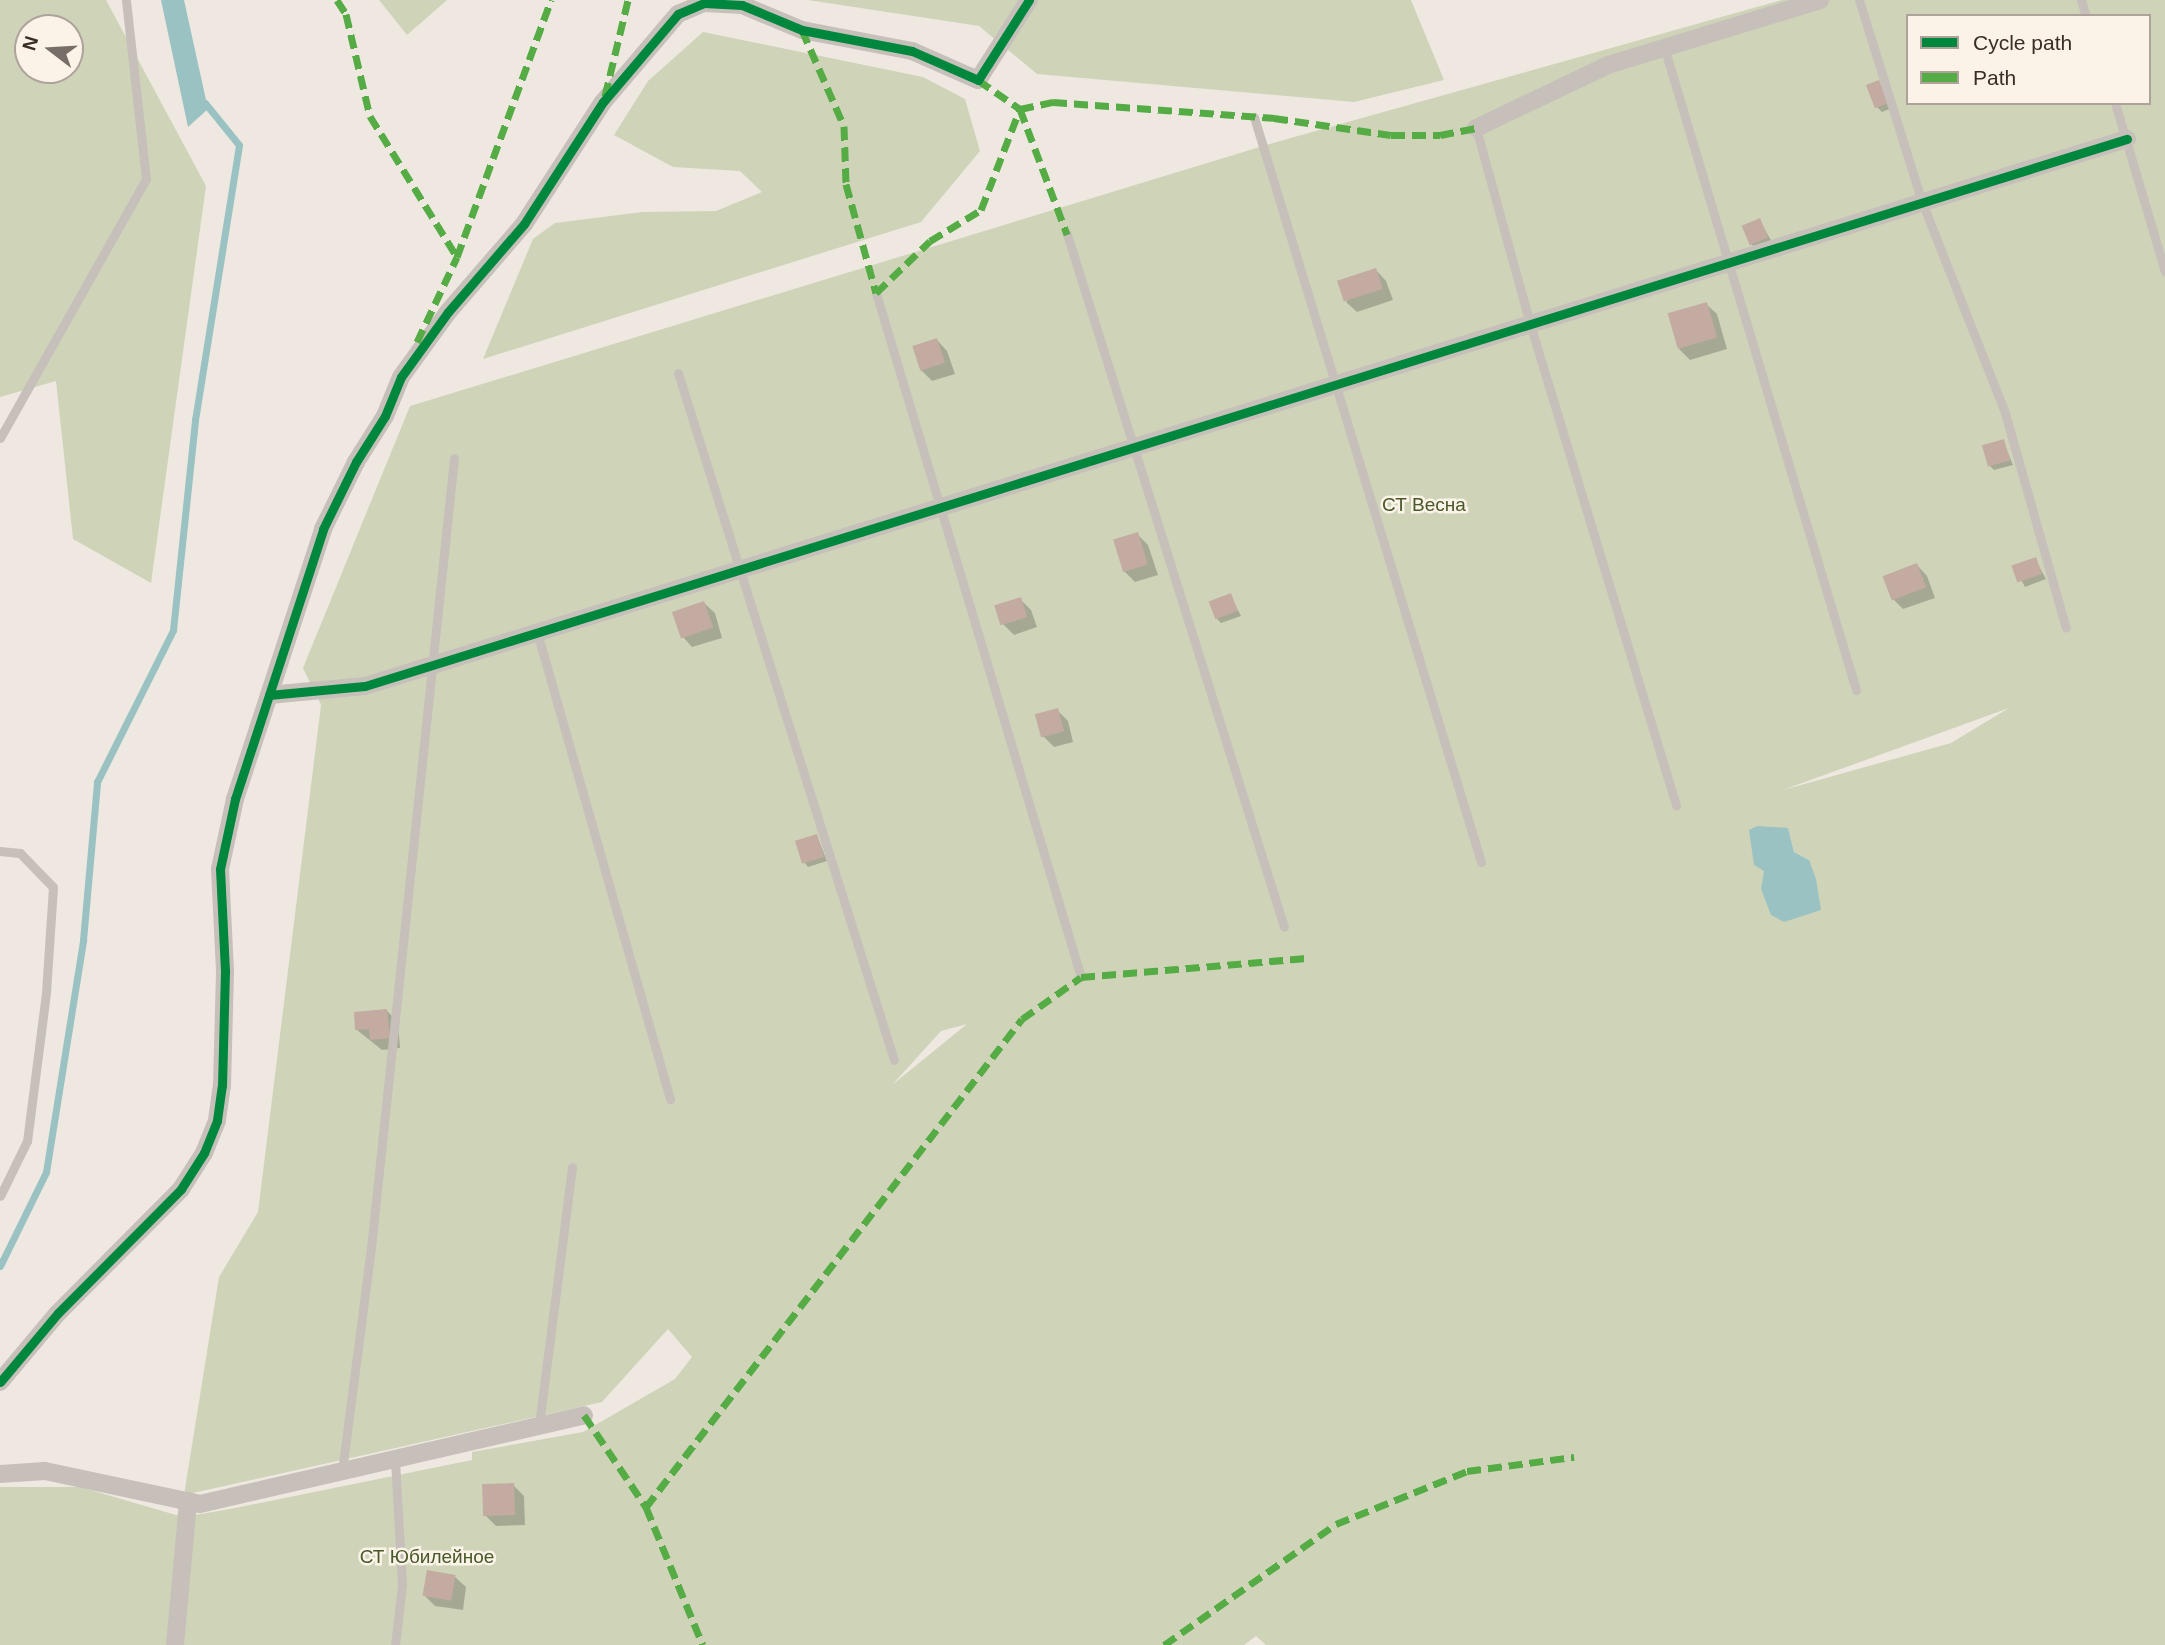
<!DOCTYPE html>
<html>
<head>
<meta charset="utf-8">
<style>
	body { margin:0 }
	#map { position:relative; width:2165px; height:1645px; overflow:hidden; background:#eee8e1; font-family:Helvetica,sans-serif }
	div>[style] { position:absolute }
	.green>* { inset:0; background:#cfd4b9 }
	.water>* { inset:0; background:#9bc2c2 }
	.shadow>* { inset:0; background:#0003 }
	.stream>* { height:7px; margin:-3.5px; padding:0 3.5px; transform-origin:3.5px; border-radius:3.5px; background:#9bc2c2 }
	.building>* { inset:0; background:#c3aba1; transform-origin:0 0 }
	.lane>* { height:9px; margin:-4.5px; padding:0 4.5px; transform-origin:4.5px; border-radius:4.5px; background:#c7c0ba }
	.street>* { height:18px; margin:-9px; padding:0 9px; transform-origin:9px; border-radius:9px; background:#c7c0ba }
	.quiet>* { height:7px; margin-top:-3.5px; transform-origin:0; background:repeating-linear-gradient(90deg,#55ab44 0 14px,transparent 0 21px) }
	.cycleway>* { height:9px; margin:-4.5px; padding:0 4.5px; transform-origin:4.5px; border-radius:4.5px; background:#00873e }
	span { translate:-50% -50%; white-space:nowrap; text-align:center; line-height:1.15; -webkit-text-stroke:5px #fbf2e8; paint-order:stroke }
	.park-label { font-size:19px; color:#475929 }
	.legend { position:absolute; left:1906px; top:14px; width:245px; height:91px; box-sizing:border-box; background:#fbf2e8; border:2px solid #ada39b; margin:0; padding:9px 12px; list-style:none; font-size:21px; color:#392d27 }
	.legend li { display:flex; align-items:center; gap:14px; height:35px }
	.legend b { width:35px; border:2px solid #ada39b }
	.north { position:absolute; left:14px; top:14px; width:70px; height:70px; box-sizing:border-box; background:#fbf2e8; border:2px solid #ada39b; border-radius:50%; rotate:287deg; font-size:19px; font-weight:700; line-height:28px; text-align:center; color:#392d27 }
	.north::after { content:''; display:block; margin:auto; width:24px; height:32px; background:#786e68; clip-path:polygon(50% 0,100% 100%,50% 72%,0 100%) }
</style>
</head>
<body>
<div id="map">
	<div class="green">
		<div style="clip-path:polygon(evenodd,0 0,106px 0,206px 186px,151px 583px,73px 539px,56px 381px,0 397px,0 0,28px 28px,70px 28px,70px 70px,28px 70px,28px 28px)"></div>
		<div style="clip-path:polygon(379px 0,447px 0,407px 35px)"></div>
		<div style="clip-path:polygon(808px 0,1411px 0,1444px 80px,1354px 102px,1037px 74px,979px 26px)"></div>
		<div style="clip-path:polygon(evenodd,1782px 0,2165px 0,2165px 1645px,1266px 1645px,1256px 1636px,1244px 1645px,0 1645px,0 1487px,80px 1487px,183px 1517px,230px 1509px,472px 1460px,472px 1452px,583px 1432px,675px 1379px,692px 1357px,668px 1329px,602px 1402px,184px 1495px,219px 1277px,258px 1212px,321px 705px,303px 668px,410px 406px,1273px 143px,1782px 0,1908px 16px,2149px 16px,2149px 103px,1908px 103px,1908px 16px,1782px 0,2009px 708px,1951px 743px,1783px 790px,2009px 708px,1782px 0,1788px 829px,1794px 852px,1809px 860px,1801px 913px,1784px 922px,1765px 884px,1764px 871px,1788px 829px,1782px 0,967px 1024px,892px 1085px,941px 1031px,967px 1024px)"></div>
		<div style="clip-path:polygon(703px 32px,923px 77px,965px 99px,980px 151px,921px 222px,483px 359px,533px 239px,555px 223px,642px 212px,716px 211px,762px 192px,740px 171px,673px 167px,614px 135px,648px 81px)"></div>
	</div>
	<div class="water">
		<div style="clip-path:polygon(161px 0,184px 0,208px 109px,188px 127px)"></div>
		<div style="clip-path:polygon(1757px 826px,1788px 828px,1794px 852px,1809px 860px,1816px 879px,1821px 910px,1784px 922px,1771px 915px,1761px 889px,1764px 871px,1754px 865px,1749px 830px)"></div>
	</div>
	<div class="shadow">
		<div style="clip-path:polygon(1878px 82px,1892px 108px,1882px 112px,1877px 107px)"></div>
		<div style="clip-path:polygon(1760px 221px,1772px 242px,1756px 248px,1751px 244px)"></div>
		<div style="clip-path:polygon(1376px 270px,1386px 281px,1393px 300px,1357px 312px,1346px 302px)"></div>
		<div style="clip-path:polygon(1706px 304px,1717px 314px,1727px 349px,1690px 360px,1679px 349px)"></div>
		<div style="clip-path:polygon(937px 340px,947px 351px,955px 374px,932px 381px,921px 370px)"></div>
		<div style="clip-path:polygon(2003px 441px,2013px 465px,1994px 470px,1989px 465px)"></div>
		<div style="clip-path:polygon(1137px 534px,1148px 545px,1158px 575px,1135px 582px,1124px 571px)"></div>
		<div style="clip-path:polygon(2035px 559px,2046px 579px,2025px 587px,2014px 567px)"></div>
		<div style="clip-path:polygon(1917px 565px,1927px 576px,1935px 598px,1903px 609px,1892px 598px,1884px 577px)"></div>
		<div style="clip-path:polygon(1230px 595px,1241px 616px,1221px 623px,1216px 618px)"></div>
		<div style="clip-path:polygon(1020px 599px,1031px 610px,1037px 627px,1014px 635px,1003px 624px)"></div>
		<div style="clip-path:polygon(704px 603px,715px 613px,722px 638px,692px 647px,682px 636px)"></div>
		<div style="clip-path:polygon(1057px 710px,1068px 721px,1073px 742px,1054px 747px,1043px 736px)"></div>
		<div style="clip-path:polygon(817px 836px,827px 861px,808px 867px,804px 862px)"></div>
		<div style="clip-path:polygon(387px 1011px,398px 1022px,400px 1048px,382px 1050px,357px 1030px)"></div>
		<div style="clip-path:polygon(513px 1485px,524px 1496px,525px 1525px,496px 1526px,485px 1515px)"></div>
		<div style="clip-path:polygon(455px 1577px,466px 1587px,463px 1610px,435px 1606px,424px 1595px)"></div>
	</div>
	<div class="stream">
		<div style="left:0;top:1266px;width:105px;rotate:-63.9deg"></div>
		<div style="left:46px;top:1172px;width:235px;rotate:-80.9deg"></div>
		<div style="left:83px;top:940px;width:159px;rotate:-84.9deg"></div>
		<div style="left:97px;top:782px;width:170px;rotate:-63.4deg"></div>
		<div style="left:173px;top:630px;width:211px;rotate:-84deg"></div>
		<div style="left:195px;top:420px;width:278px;rotate:-80.9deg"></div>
		<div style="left:239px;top:145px;width:54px;rotate:-129deg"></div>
	</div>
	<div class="building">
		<div style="left:1879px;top:80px;width:25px;height:14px;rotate:69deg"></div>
		<div style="left:1760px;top:218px;width:21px;height:20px;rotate:67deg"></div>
		<div style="left:1376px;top:268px;width:22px;height:41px;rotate:72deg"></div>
		<div style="left:1707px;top:302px;width:37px;height:41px;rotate:74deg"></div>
		<div style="left:937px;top:338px;width:26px;height:26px;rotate:72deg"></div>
		<div style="left:2004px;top:439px;width:22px;height:23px;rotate:74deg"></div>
		<div style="left:1138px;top:532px;width:34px;height:26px;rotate:73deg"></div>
		<div style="left:2036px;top:557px;width:18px;height:26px;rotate:71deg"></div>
		<div style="left:1917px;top:563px;width:26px;height:37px;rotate:69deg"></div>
		<div style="left:1231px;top:593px;width:19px;height:24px;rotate:69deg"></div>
		<div style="left:1021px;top:597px;width:21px;height:28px;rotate:73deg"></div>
		<div style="left:704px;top:601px;width:28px;height:34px;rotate:71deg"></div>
		<div style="left:1058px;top:708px;width:24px;height:24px;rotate:75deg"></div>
		<div style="left:817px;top:834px;width:24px;height:23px;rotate:73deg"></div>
		<div style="clip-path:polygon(387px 1009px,390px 1038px,370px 1040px,369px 1029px,355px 1030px,354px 1012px)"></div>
		<div style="left:514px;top:1483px;width:32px;height:32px;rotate:88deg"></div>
		<div style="left:427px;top:1570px;width:29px;height:26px;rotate:10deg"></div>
	</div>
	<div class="lane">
		<div style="left:1859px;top:0;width:212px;rotate:72.7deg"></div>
		<div style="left:1922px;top:202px;width:227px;rotate:68.5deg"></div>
		<div style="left:2005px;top:413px;width:223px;rotate:74.2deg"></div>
		<div style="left:2081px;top:0;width:17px;rotate:73deg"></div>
		<div style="left:1665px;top:50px;width:668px;rotate:73.38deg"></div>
		<div style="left:2115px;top:103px;width:176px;rotate:73.5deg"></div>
		<div style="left:1254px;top:117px;width:779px;rotate:73.05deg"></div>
		<div style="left:1476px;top:128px;width:203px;rotate:74.6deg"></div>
		<div style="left:1530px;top:324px;width:503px;rotate:73.12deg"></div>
		<div style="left:1067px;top:234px;width:726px;rotate:72.61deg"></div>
		<div style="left:876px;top:293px;width:714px;rotate:73.32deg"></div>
		<div style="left:678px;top:373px;width:720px;rotate:72.55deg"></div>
		<div style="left:0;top:438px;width:297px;rotate:-60.6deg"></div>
		<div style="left:146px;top:179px;width:180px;rotate:-96.4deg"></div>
		<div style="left:537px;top:632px;width:486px;rotate:74.1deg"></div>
		<div style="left:0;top:851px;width:20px;rotate:6deg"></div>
		<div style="left:20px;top:853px;width:47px;rotate:45.9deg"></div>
		<div style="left:53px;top:887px;width:106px;rotate:93.8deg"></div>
		<div style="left:46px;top:993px;width:149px;rotate:97.3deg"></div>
		<div style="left:27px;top:1141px;width:61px;rotate:116.1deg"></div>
		<div style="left:539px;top:1425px;width:260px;rotate:-82.7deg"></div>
		<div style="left:342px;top:1471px;width:225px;rotate:-82.6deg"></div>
		<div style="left:371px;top:1248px;width:794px;rotate:-84deg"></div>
		<div style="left:395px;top:1645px;width:60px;rotate:-83.3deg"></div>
		<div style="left:402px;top:1585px;width:126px;rotate:-93.2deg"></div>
	</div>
	<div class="street">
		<div style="left:1476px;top:128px;width:146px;rotate:-25.5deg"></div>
		<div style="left:1608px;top:65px;width:222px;rotate:-17deg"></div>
		<div style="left:269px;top:695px;width:96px;rotate:-5.4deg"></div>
		<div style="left:365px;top:686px;width:1845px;rotate:-17.25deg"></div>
		<div style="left:0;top:1382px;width:90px;rotate:-50deg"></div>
		<div style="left:58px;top:1313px;width:175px;rotate:-45.2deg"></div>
		<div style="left:181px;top:1189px;width:43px;rotate:-57.4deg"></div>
		<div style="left:204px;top:1153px;width:35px;rotate:-68deg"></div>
		<div style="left:217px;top:1120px;width:34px;rotate:-82deg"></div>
		<div style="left:222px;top:1086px;width:115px;rotate:-88.5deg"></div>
		<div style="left:225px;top:971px;width:102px;rotate:-92.8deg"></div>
		<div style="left:220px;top:869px;width:72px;rotate:-77.9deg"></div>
		<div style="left:235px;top:799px;width:284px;rotate:-71.9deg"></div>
		<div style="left:323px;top:529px;width:75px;rotate:-63.8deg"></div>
		<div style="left:356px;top:462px;width:54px;rotate:-57.8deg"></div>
		<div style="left:385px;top:416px;width:42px;rotate:-67.7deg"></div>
		<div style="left:401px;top:377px;width:80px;rotate:-54.1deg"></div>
		<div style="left:448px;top:312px;width:116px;rotate:-49.2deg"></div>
		<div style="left:524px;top:224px;width:145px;rotate:-57.1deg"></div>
		<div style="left:603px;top:102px;width:116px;rotate:-49.6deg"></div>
		<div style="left:678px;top:14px;width:28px;rotate:-23deg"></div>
		<div style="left:704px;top:3px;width:38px;rotate:3deg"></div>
		<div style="left:742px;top:5px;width:65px;rotate:22.6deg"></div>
		<div style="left:802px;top:30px;width:112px;rotate:10.8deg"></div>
		<div style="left:912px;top:51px;width:72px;rotate:23.7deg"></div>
		<div style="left:978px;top:80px;width:95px;rotate:-57.5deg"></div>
		<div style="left:0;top:1474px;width:45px;rotate:-3.8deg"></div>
		<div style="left:45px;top:1471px;width:158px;rotate:12deg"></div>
		<div style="left:200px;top:1504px;width:394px;rotate:-13deg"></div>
		<div style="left:175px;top:1645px;width:145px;rotate:-84.8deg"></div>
	</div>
	<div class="quiet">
		<div style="left:337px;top:0;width:17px;rotate:57deg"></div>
		<div style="left:346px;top:14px;width:105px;rotate:76.8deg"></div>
		<div style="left:370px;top:116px;width:166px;rotate:58.3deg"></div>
		<div style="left:802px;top:30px;width:105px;rotate:66.4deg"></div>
		<div style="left:844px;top:126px;width:58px;rotate:88deg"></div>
		<div style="left:846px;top:184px;width:113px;rotate:74.6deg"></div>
		<div style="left:876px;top:293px;width:75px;rotate:-43.9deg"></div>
		<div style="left:930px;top:241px;width:60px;rotate:-31.3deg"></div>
		<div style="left:981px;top:210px;width:108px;rotate:-68.9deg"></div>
		<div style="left:978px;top:80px;width:51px;rotate:34.6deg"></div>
		<div style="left:1020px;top:109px;width:34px;rotate:-12deg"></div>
		<div style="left:1053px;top:102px;width:222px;rotate:4.1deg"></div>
		<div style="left:1274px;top:118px;width:118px;rotate:8.3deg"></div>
		<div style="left:1391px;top:135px;width:49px"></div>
		<div style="left:1440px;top:135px;width:37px;rotate:-11deg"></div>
		<div style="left:605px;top:96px;width:99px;rotate:-76.5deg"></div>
		<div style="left:1020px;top:109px;width:134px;rotate:69.4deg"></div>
		<div style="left:417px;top:342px;width:94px;rotate:-64.8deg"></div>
		<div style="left:457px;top:257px;width:274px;rotate:-69.9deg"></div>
		<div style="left:584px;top:1415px;width:111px;rotate:56deg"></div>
		<div style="left:646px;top:1507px;width:149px;rotate:67.6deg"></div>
		<div style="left:646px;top:1507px;width:616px;rotate:-52.39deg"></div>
		<div style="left:1022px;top:1019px;width:72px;rotate:-35.4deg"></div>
		<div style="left:1081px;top:977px;width:226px;rotate:-4.8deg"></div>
		<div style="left:1164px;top:1645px;width:210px;rotate:-35.1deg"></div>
		<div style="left:1336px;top:1524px;width:141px;rotate:-22deg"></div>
		<div style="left:1467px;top:1471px;width:108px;rotate:-7.5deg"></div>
	</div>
	<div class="cycleway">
		<div style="left:269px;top:695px;width:96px;rotate:-5.4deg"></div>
		<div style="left:365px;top:686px;width:1845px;rotate:-17.25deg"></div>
		<div style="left:0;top:1382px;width:90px;rotate:-50deg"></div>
		<div style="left:58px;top:1313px;width:175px;rotate:-45.2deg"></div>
		<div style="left:181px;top:1189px;width:43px;rotate:-57.4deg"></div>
		<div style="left:204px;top:1153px;width:35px;rotate:-68deg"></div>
		<div style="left:217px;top:1120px;width:34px;rotate:-82deg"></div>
		<div style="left:222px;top:1086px;width:115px;rotate:-88.5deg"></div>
		<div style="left:225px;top:971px;width:102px;rotate:-92.8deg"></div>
		<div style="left:220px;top:869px;width:72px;rotate:-77.9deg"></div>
		<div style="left:235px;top:799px;width:284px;rotate:-71.9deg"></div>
		<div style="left:323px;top:529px;width:75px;rotate:-63.8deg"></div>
		<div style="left:356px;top:462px;width:54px;rotate:-57.8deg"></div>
		<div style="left:385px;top:416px;width:42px;rotate:-67.7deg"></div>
		<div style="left:401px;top:377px;width:80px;rotate:-54.1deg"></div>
		<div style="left:448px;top:312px;width:116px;rotate:-49.2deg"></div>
		<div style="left:524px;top:224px;width:145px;rotate:-57.1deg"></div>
		<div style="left:603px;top:102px;width:116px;rotate:-49.6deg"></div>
		<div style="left:678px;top:14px;width:28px;rotate:-23deg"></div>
		<div style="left:704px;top:3px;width:38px;rotate:3deg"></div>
		<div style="left:742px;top:5px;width:65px;rotate:22.6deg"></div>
		<div style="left:802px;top:30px;width:112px;rotate:10.8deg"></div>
		<div style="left:912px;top:51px;width:72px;rotate:23.7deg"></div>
		<div style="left:978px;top:80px;width:95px;rotate:-57.5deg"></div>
	</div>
	<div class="park-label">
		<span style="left:1424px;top:505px">СТ Весна</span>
		<span style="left:427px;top:1557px">СТ Юбилейное</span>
	</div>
	<ul class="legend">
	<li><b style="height:9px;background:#00873e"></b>Cycle path</li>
	<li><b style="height:9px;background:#55ab44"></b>Path</li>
	</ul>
	<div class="north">N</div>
</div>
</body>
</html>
